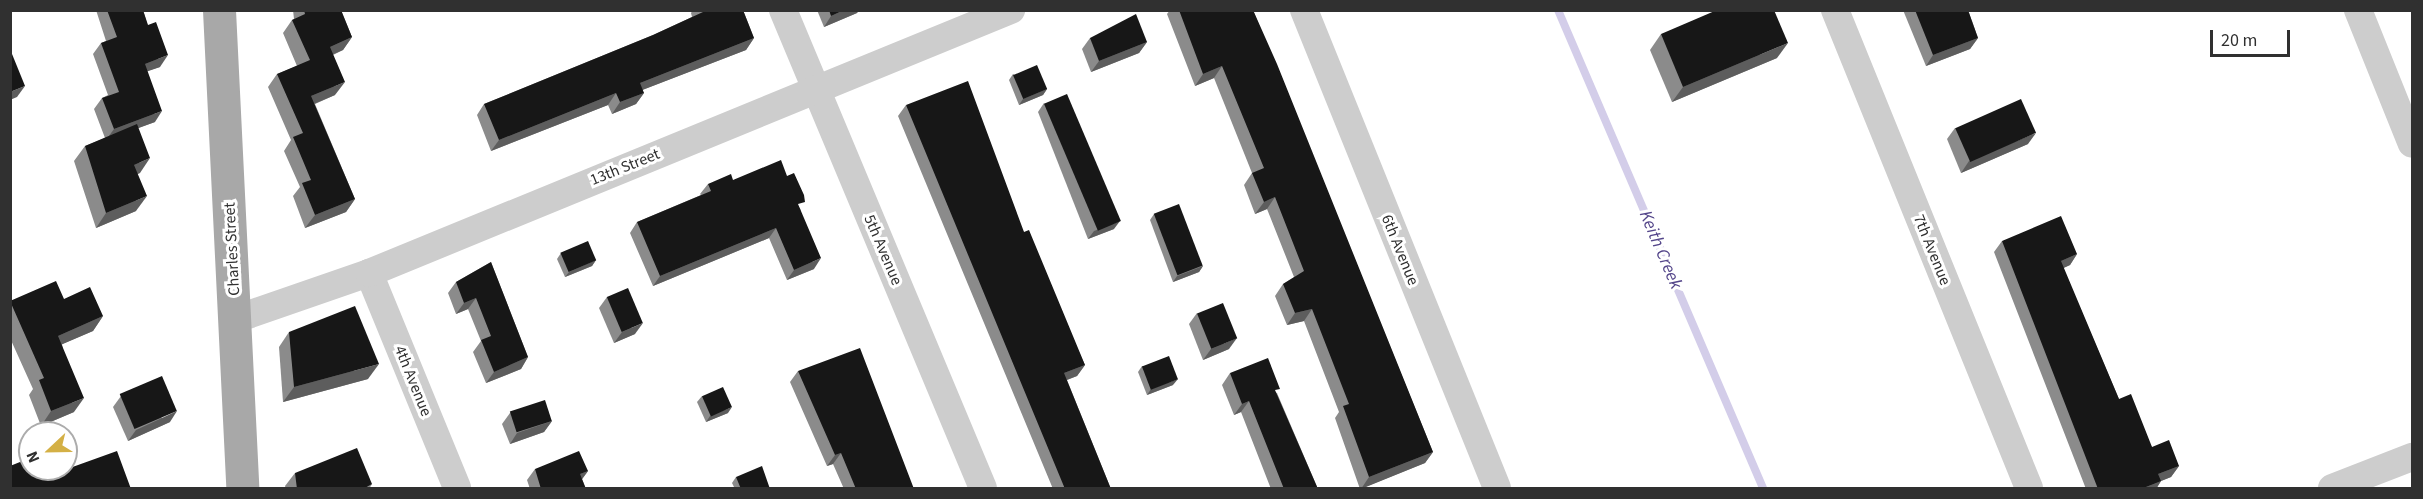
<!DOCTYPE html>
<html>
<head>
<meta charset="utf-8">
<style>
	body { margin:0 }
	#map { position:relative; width:2423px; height:499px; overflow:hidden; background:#fff; font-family:"Source Sans 3",sans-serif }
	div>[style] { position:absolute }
	.stream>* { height:8px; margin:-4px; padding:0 4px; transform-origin:4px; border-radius:4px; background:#d3cde9 }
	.minor>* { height:28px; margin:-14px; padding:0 14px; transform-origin:14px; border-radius:14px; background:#cdcdcd }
	.major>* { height:33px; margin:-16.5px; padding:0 16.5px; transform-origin:16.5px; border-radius:16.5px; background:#a8a8a8 }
	.wall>* { inset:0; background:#8b8b8b }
	.shaded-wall>* { inset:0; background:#5d5d5d }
	.building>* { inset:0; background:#171717; transform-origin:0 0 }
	span { translate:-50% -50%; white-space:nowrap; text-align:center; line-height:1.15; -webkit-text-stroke:6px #fff; paint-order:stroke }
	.street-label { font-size:16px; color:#303030 }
	.water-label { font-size:18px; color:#54468a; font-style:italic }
	.frame { position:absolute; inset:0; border:12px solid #303030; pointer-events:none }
	.north { position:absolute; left:18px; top:421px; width:60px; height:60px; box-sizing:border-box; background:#fff; border:2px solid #acacac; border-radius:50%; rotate:248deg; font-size:16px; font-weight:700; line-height:24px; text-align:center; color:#303030 }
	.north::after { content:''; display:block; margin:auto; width:21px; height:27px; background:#d4b045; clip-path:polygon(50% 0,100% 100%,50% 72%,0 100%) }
	.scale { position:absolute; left:2210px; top:30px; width:80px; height:27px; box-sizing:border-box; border:3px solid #303030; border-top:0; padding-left:8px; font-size:18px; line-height:21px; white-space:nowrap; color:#303030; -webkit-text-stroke:4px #fff; paint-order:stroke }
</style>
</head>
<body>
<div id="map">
	<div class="stream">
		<div style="left:1558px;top:10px;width:520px;rotate:66.79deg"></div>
	</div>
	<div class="minor">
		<div style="left:783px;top:10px;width:518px;rotate:67.3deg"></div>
		<div style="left:1304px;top:10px;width:515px;rotate:68.01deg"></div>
		<div style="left:1835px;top:10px;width:516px;rotate:67.91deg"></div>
		<div style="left:2358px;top:10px;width:144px;rotate:68.1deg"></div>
		<div style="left:369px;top:273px;width:232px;rotate:67.7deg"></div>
		<div style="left:236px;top:319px;width:141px;rotate:-19.1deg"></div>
		<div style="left:369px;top:273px;width:694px;rotate:-22.28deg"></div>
		<div style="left:2332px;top:488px;width:86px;rotate:-21.2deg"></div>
	</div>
	<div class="major">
		<div style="left:219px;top:10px;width:479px;rotate:87.2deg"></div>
	</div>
	<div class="wall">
		<div style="clip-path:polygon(96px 10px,143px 10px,160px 67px,147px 71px,155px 122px,138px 128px,140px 173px,137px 174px,136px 211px,96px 228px,74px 161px,85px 146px,105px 138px,94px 109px,102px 98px,108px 95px,93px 54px,101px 43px,106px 41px)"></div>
		<div style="clip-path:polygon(293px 10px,341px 10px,352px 37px,343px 50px,333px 55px,335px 95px,315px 104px,355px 199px,346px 212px,305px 228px,293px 196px,300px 187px,284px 151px,291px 140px,268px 87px,277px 74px,297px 66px,283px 33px,292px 20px,294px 19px)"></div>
		<div style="clip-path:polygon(693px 10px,743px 10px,754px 38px,746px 50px,642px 90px,644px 93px,636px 104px,612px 114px,608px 105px,491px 151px,477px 115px,484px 104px,653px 35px,692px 17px,691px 13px)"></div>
		<div style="clip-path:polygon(817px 10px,859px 10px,857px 13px,824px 27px)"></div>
		<div style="clip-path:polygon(1170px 10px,1253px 10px,1433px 452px,1425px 463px,1360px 489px,1335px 418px,1339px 412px,1304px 321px,1287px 325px,1275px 296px,1283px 284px,1294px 277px,1267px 209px,1255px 214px,1244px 185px,1252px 173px,1214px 78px,1195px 86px,1167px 14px)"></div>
		<div style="clip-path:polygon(1903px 10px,1968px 10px,1978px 38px,1970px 49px,1926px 66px)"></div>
		<div style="clip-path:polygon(1661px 34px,1777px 58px,1672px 102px,1650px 50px)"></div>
		<div style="clip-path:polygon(1090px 38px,1147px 42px,1139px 53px,1091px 72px,1082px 49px)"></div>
		<div style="clip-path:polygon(1013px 74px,1047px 89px,1043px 95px,1019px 105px,1009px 80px)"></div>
		<div style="clip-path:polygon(1044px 103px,1114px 229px,1088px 239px,1038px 112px)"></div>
		<div style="clip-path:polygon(906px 105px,1024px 232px,1085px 365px,1077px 376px,1067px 380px,1111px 489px,1053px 489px,898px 116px)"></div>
		<div style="clip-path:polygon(1955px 128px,2028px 144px,1961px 173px,1947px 139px)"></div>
		<div style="clip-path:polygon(733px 180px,800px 208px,814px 269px,787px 280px,769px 238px,653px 286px,630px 233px,637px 222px,701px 195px,700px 194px,708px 184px)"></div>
		<div style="clip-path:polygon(1154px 214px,1203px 266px,1199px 272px,1173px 282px,1150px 220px)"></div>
		<div style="clip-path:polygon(2002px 241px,2077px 254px,2070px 265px,2063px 268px,2119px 399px,2152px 447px,2179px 466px,2171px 477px,2161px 481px,2156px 489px,2086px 489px,1994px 252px)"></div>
		<div style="clip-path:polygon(561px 253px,596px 260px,592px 266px,565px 277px,557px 259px)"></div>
		<div style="clip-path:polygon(491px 262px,528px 357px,521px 369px,486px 383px,473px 352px,481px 341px,468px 309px,456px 314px,448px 293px,456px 282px)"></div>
		<div style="clip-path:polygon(607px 297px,635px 334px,614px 343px,599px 308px)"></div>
		<div style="clip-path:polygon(64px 299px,103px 316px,93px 331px,62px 344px,74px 412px,41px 426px,29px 395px,33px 389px,10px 338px,10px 301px)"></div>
		<div style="clip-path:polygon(1197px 313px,1229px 349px,1203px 360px,1189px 324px)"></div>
		<div style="clip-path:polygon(289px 332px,368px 379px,283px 402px,279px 347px)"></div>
		<div style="clip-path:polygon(1142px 366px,1173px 385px,1147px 395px,1138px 372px)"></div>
		<div style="clip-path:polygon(798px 371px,914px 489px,844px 489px,833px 464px,827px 466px,790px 382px)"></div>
		<div style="clip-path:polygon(1230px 373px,1277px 393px,1318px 489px,1271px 489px,1241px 412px,1234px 415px,1222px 385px)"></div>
		<div style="clip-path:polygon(121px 396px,170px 422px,128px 441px,113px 407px)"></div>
		<div style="clip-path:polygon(702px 396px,728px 413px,706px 422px,697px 402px)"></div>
		<div style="clip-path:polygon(510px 413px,552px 421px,544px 432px,510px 444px,502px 424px)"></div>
		<div style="clip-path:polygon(535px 469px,588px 471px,582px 479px,586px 489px,530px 489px,527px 480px)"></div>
		<div style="clip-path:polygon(295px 473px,372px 484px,369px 489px,286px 489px,285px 486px)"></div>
		<div style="clip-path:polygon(736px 477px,770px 489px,735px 489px,732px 483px)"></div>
	</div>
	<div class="shaded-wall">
		<div style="clip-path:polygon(844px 10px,859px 10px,857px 13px,824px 27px,831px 16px)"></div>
		<div style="clip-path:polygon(352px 37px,343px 50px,320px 60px,330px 47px)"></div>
		<div style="clip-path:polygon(754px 38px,746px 50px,632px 94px,640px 83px)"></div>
		<div style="clip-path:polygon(1978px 38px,1970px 49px,1926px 66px,1933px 55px)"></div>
		<div style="clip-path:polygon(1147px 42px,1139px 53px,1091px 72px,1099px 61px)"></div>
		<div style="clip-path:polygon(1788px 43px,1777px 58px,1672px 102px,1683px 87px)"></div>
		<div style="clip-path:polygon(168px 55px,160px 67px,137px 75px,145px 64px)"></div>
		<div style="clip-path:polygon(1222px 66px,1214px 78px,1195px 86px,1203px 74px)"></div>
		<div style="clip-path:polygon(345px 82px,335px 95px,302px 109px,311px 96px)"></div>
		<div style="clip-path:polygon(25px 86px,17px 97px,10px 100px,10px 92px)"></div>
		<div style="clip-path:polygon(1047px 89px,1043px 95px,1019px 105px,1023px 99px)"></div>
		<div style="clip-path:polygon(616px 93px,608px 105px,491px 151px,499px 140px)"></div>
		<div style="clip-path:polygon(644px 93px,636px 104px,612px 114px,620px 102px)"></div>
		<div style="clip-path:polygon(162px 111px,155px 122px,106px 140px,114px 129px)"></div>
		<div style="clip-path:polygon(2036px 133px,2028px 144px,1961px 173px,1969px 161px)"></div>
		<div style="clip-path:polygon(150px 158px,140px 173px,123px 180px,134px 165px)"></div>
		<div style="clip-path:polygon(147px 196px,136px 211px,96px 228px,106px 213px)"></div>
		<div style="clip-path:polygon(1275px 197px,1267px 209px,1255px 214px,1264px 202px)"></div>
		<div style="clip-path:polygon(355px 199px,346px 212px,305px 228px,315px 215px)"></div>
		<div style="clip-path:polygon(1120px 221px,1114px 229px,1088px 239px,1094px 231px)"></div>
		<div style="clip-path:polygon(776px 228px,769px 238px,653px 286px,660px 276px)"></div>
		<div style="clip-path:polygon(2077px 254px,2070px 265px,2053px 273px,2061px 261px)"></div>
		<div style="clip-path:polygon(821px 258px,814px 269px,787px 280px,794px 270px)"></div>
		<div style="clip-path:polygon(596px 260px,592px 266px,565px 277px,569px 272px)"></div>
		<div style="clip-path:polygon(1203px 266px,1199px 272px,1173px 282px,1177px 276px)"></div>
		<div style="clip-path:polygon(476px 298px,468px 309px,456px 314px,464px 303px)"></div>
		<div style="clip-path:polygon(1312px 309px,1304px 321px,1287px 325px,1295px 313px)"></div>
		<div style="clip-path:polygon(103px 316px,93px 331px,49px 350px,58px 336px)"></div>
		<div style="clip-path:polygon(643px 323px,635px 334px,614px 343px,622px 332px)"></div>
		<div style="clip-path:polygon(1237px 338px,1229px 349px,1203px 360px,1211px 349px)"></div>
		<div style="clip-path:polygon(528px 357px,521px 369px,486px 383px,494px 372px)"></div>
		<div style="clip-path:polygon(379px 364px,368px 379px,283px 402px,294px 387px)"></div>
		<div style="clip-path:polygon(1085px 365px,1077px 376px,1056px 384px,1064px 373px)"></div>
		<div style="clip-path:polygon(1178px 379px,1173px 385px,1147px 395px,1151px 389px)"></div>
		<div style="clip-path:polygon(84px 398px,74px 412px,41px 426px,51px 411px)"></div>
		<div style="clip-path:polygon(1249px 401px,1241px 412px,1234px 415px,1242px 404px)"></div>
		<div style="clip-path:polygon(732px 407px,728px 413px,706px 422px,710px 416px)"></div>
		<div style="clip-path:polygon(177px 411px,170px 422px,128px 441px,136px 430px)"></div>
		<div style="clip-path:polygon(552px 421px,544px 432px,510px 444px,517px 433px)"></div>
		<div style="clip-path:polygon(1433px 452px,1425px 463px,1361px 489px,1369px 477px)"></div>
		<div style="clip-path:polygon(841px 453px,833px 464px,827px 466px,835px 455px)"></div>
		<div style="clip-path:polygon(2179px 466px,2171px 477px,2151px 485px,2158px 474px)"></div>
		<div style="clip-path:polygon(588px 471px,580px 482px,580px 474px)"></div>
		<div style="clip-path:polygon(2161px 481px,2156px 489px,2141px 489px)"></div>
	</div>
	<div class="building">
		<div style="clip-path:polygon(107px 10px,143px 10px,148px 25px,156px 22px,168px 55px,145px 64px,162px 111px,114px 129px,102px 98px,119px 92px,101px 43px,117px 37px)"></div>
		<div style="clip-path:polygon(304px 10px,341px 10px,352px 37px,330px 47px,345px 82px,311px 96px,355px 199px,315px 215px,302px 183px,311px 180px,293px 137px,303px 133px,277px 74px,310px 60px,292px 20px,305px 14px)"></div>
		<div style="clip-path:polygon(702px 10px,743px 10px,754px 38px,640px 83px,644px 93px,620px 102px,616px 93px,499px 140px,484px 104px,653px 35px,703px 12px)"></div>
		<div style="clip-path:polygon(829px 10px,844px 10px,831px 16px)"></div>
		<div style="clip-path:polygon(1179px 10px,1253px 10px,1277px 64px,1433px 452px,1369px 477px,1343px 406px,1349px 404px,1312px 309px,1295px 313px,1283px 284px,1304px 271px,1275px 197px,1264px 202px,1252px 173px,1264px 168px,1222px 66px,1203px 74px)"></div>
		<div style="clip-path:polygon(1717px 10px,1774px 10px,1788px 43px,1683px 87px,1661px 34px)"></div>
		<div style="clip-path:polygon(1915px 10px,1968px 10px,1978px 38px,1933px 55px)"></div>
		<div style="clip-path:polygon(1136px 14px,1147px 42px,1099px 61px,1090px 38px)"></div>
		<div style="clip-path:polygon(10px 49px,25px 86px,10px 92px)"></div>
		<div style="left:1037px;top:65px;width:26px;height:26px;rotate:67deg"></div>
		<div style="clip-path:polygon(968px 81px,1024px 232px,1029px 230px,1085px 365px,1064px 373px,1111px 489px,1065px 489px,906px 105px)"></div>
		<div style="left:1067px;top:94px;width:138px;height:25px;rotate:67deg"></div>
		<div style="left:2021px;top:99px;width:37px;height:72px;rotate:66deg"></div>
		<div style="clip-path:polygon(137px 124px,150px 158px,134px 165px,147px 196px,106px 213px,85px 146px)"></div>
		<div style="clip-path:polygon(781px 160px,787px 176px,794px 173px,804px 195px,805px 202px,798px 204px,821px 258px,794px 270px,776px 228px,660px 276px,637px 222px,711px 191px,708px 184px,731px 174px,733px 180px)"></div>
		<div style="left:1179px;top:204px;width:66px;height:27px;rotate:69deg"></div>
		<div style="clip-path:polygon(2061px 216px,2077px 254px,2061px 261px,2119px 399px,2131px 394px,2152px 447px,2169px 440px,2179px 466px,2158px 474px,2161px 481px,2141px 489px,2098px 489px,2002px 241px)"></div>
		<div style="left:588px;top:241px;width:21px;height:30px;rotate:67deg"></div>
		<div style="clip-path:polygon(491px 262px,528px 357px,494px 372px,481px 340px,491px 336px,476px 298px,464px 303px,456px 282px)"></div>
		<div style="clip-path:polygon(56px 281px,64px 299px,90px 287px,103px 316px,58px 336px,84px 398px,51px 411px,39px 380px,44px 378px,10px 301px)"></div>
		<div style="left:628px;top:288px;width:38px;height:23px;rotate:67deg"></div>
		<div style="left:1223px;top:303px;width:38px;height:28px;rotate:68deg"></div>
		<div style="clip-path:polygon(355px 306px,379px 364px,294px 387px,289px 332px)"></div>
		<div style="clip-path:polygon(860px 348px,914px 489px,856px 489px,841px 453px,835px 455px,798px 371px)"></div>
		<div style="left:1169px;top:356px;width:25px;height:29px;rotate:69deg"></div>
		<div style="clip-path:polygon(1268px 358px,1280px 389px,1275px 390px,1318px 489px,1284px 489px,1249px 401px,1242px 404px,1230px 373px)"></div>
		<div style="left:162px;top:376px;width:38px;height:46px;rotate:67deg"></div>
		<div style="left:723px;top:387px;width:22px;height:23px;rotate:66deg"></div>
		<div style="left:545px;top:400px;width:22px;height:37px;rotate:72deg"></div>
		<div style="clip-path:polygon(357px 448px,372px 484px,363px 489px,297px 489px,295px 473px)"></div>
		<div style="clip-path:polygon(117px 451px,131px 489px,10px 489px,10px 466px,30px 458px,30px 469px,51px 469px,53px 474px)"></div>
		<div style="clip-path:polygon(579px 451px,588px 471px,580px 474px,586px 489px,541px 489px,535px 469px)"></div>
		<div style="clip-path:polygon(762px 466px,770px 489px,741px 489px,736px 477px)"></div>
	</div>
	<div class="street-label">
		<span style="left:625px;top:167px;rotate:-22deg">13th Street</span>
		<span style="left:232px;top:249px;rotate:-93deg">Charles Street</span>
		<span style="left:883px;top:250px;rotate:67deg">5th Avenue</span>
		<span style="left:1400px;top:250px;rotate:68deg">6th Avenue</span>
		<span style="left:1932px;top:250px;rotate:68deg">7th Avenue</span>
		<span style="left:413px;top:381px;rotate:68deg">4th Avenue</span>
	</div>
	<div class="water-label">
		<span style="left:1660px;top:250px;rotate:67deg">Keith Creek</span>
	</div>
	<div class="frame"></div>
	<div class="north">N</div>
	<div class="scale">20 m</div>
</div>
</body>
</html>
